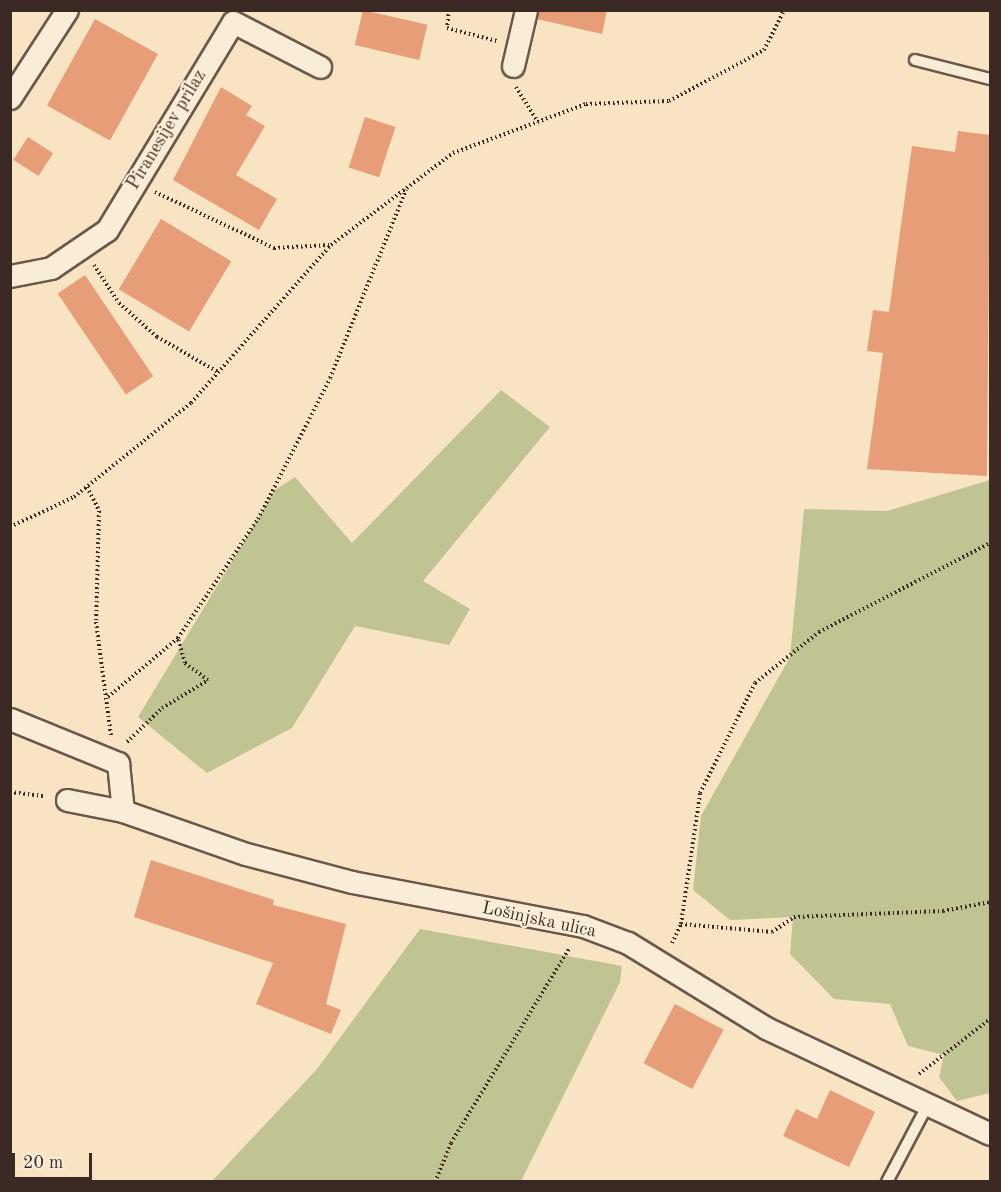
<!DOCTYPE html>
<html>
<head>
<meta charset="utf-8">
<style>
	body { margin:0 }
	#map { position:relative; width:1001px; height:1192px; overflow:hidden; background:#f8e4c3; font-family:"Old Standard TT",serif }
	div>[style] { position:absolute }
	.green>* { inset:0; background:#c0c392 }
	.building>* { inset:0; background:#e79d77; transform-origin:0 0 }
	.path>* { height:4px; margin-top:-2px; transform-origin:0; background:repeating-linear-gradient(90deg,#3b2a23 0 1.5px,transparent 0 4.5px) }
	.roads { filter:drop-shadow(2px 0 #6a584b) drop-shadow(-2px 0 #6a584b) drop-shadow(0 2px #6a584b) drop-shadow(0 -2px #6a584b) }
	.lane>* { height:10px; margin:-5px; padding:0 5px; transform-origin:5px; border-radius:5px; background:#faedd8 }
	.street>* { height:21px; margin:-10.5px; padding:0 10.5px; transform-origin:10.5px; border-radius:10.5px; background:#faedd8 }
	span { translate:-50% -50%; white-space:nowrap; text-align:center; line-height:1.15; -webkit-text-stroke:4.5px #faedd8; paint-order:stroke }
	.street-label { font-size:18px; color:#3b2a23 }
	.frame { position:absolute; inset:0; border:12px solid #3b2a23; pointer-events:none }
	.scale { position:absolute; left:12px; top:1153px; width:80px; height:27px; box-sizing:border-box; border:3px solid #3b2a23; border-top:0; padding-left:8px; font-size:18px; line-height:21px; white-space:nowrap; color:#3b2a23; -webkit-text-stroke:4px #faedd8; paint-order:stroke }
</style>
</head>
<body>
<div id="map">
	<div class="green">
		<div style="clip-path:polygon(501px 390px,550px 427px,423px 581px,470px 609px,449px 645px,355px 626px,292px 728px,207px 773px,138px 717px,275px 490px,295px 477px,352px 543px)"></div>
		<div style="clip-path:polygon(990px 480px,990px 1093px,957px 1101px,939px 1077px,944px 1055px,908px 1046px,890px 1004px,834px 999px,790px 954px,793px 917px,730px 920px,693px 890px,701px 816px,790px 657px,804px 509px,887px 511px)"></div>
		<div style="clip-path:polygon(420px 929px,622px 966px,620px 982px,521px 1181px,212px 1181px,317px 1069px)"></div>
	</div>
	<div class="building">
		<div style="left:363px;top:10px;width:66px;height:36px;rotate:13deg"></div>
		<div style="clip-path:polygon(538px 10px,607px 10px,602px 34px,537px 19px)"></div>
		<div style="left:95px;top:19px;width:72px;height:99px;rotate:29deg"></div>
		<div style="clip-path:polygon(221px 87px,252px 106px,246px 115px,265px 126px,236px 175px,277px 199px,259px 230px,173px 180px)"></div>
		<div style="left:365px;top:117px;width:32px;height:53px;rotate:18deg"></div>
		<div style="clip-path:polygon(958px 131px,990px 135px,987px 476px,867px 469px,883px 353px,867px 351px,873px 310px,889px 312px,912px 146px,955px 152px)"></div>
		<div style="left:28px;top:137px;width:30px;height:27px;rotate:33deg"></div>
		<div style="left:161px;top:219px;width:82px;height:82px;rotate:31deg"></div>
		<div style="left:85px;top:275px;width:122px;height:33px;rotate:56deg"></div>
		<div style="clip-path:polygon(151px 860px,274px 900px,273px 905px,346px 924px,326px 1004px,341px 1010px,331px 1034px,256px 1004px,273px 963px,134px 917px)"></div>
		<div style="left:675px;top:1004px;width:55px;height:67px;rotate:28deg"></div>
		<div style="clip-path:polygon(830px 1090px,875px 1112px,849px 1167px,783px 1136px,796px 1109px,817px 1119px)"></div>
	</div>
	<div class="path">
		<div style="left:449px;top:10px;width:18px;rotate:96deg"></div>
		<div style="left:447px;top:28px;width:52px;rotate:14.6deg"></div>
		<div style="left:516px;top:87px;width:41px;rotate:57.8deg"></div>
		<div style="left:155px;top:192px;width:132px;rotate:25.2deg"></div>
		<div style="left:274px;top:248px;width:56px;rotate:-3.1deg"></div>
		<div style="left:94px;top:265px;width:45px;rotate:56.7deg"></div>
		<div style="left:119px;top:303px;width:51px;rotate:41.8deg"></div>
		<div style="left:157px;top:337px;width:70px;rotate:29.8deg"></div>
		<div style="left:87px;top:487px;width:27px;rotate:63deg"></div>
		<div style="left:99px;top:511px;width:111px;rotate:91.5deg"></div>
		<div style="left:96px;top:622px;width:115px;rotate:82.5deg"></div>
		<div style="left:10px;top:527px;width:71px;rotate:-25.1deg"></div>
		<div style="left:74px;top:497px;width:150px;rotate:-38.8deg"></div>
		<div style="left:191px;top:403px;width:211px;rotate:-48.5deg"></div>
		<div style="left:331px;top:245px;width:153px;rotate:-37deg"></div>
		<div style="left:453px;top:153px;width:142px;rotate:-20.2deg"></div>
		<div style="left:586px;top:104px;width:83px;rotate:-2.1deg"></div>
		<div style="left:669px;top:101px;width:108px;rotate:-28.2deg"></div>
		<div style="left:764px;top:50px;width:45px;rotate:-63.4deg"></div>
		<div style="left:108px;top:697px;width:92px;rotate:-40.1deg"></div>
		<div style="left:127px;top:742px;width:49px;rotate:-44.2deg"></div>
		<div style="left:162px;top:708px;width:54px;rotate:-31.3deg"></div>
		<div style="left:208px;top:680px;width:29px;rotate:-144deg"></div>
		<div style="left:185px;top:663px;width:26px;rotate:-106deg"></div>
		<div style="left:178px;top:638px;width:143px;rotate:-56.1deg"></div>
		<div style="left:258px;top:519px;width:158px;rotate:-62.9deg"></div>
		<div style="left:330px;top:378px;width:203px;rotate:-68deg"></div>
		<div style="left:10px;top:792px;width:35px;rotate:7deg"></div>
		<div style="left:681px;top:924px;width:91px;rotate:5deg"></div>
		<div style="left:772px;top:932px;width:27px;rotate:-34deg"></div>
		<div style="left:794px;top:917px;width:149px;rotate:-2.3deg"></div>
		<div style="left:943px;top:911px;width:48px;rotate:-10.8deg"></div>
		<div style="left:672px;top:943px;width:21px;rotate:-65deg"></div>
		<div style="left:681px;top:924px;width:132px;rotate:-81.7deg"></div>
		<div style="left:700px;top:793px;width:123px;rotate:-63.4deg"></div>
		<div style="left:755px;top:683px;width:82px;rotate:-38.6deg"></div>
		<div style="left:819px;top:632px;width:193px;rotate:-27.5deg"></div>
		<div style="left:919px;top:1074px;width:90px;rotate:-37.8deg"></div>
		<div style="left:435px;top:1182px;width:42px;rotate:-67.7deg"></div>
		<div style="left:451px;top:1143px;width:229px;rotate:-58.7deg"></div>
	</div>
	<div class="roads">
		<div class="lane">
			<div style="left:915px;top:60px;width:77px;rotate:14.2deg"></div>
			<div style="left:887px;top:1182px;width:86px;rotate:-62.2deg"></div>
		</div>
		<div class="street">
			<div style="left:513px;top:66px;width:57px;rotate:-76.9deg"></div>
			<div style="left:10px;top:98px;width:105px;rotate:-57.1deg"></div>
			<div style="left:10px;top:276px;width:42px;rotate:-11deg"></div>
			<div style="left:51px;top:268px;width:68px;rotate:-34.2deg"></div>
			<div style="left:107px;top:230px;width:243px;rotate:-58.8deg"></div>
			<div style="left:233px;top:22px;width:98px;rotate:27.3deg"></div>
			<div style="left:10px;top:719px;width:117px;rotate:22.2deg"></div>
			<div style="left:118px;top:763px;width:48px;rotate:84.1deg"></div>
			<div style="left:67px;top:800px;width:57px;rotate:11.1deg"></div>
			<div style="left:123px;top:811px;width:130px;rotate:19.3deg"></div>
			<div style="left:246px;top:854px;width:110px;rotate:14.8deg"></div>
			<div style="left:352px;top:882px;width:235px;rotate:10.8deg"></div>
			<div style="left:583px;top:926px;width:48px;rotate:20.7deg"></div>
			<div style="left:628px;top:943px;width:162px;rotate:31.6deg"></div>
			<div style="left:766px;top:1028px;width:248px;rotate:25.3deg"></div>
		</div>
	</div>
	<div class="street-label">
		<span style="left:167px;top:130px;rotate:-59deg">Piranesijev prilaz</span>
		<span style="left:539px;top:920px;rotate:12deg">Lošinjska ulica</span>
	</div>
	<div class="frame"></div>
	<div class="scale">20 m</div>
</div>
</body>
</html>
